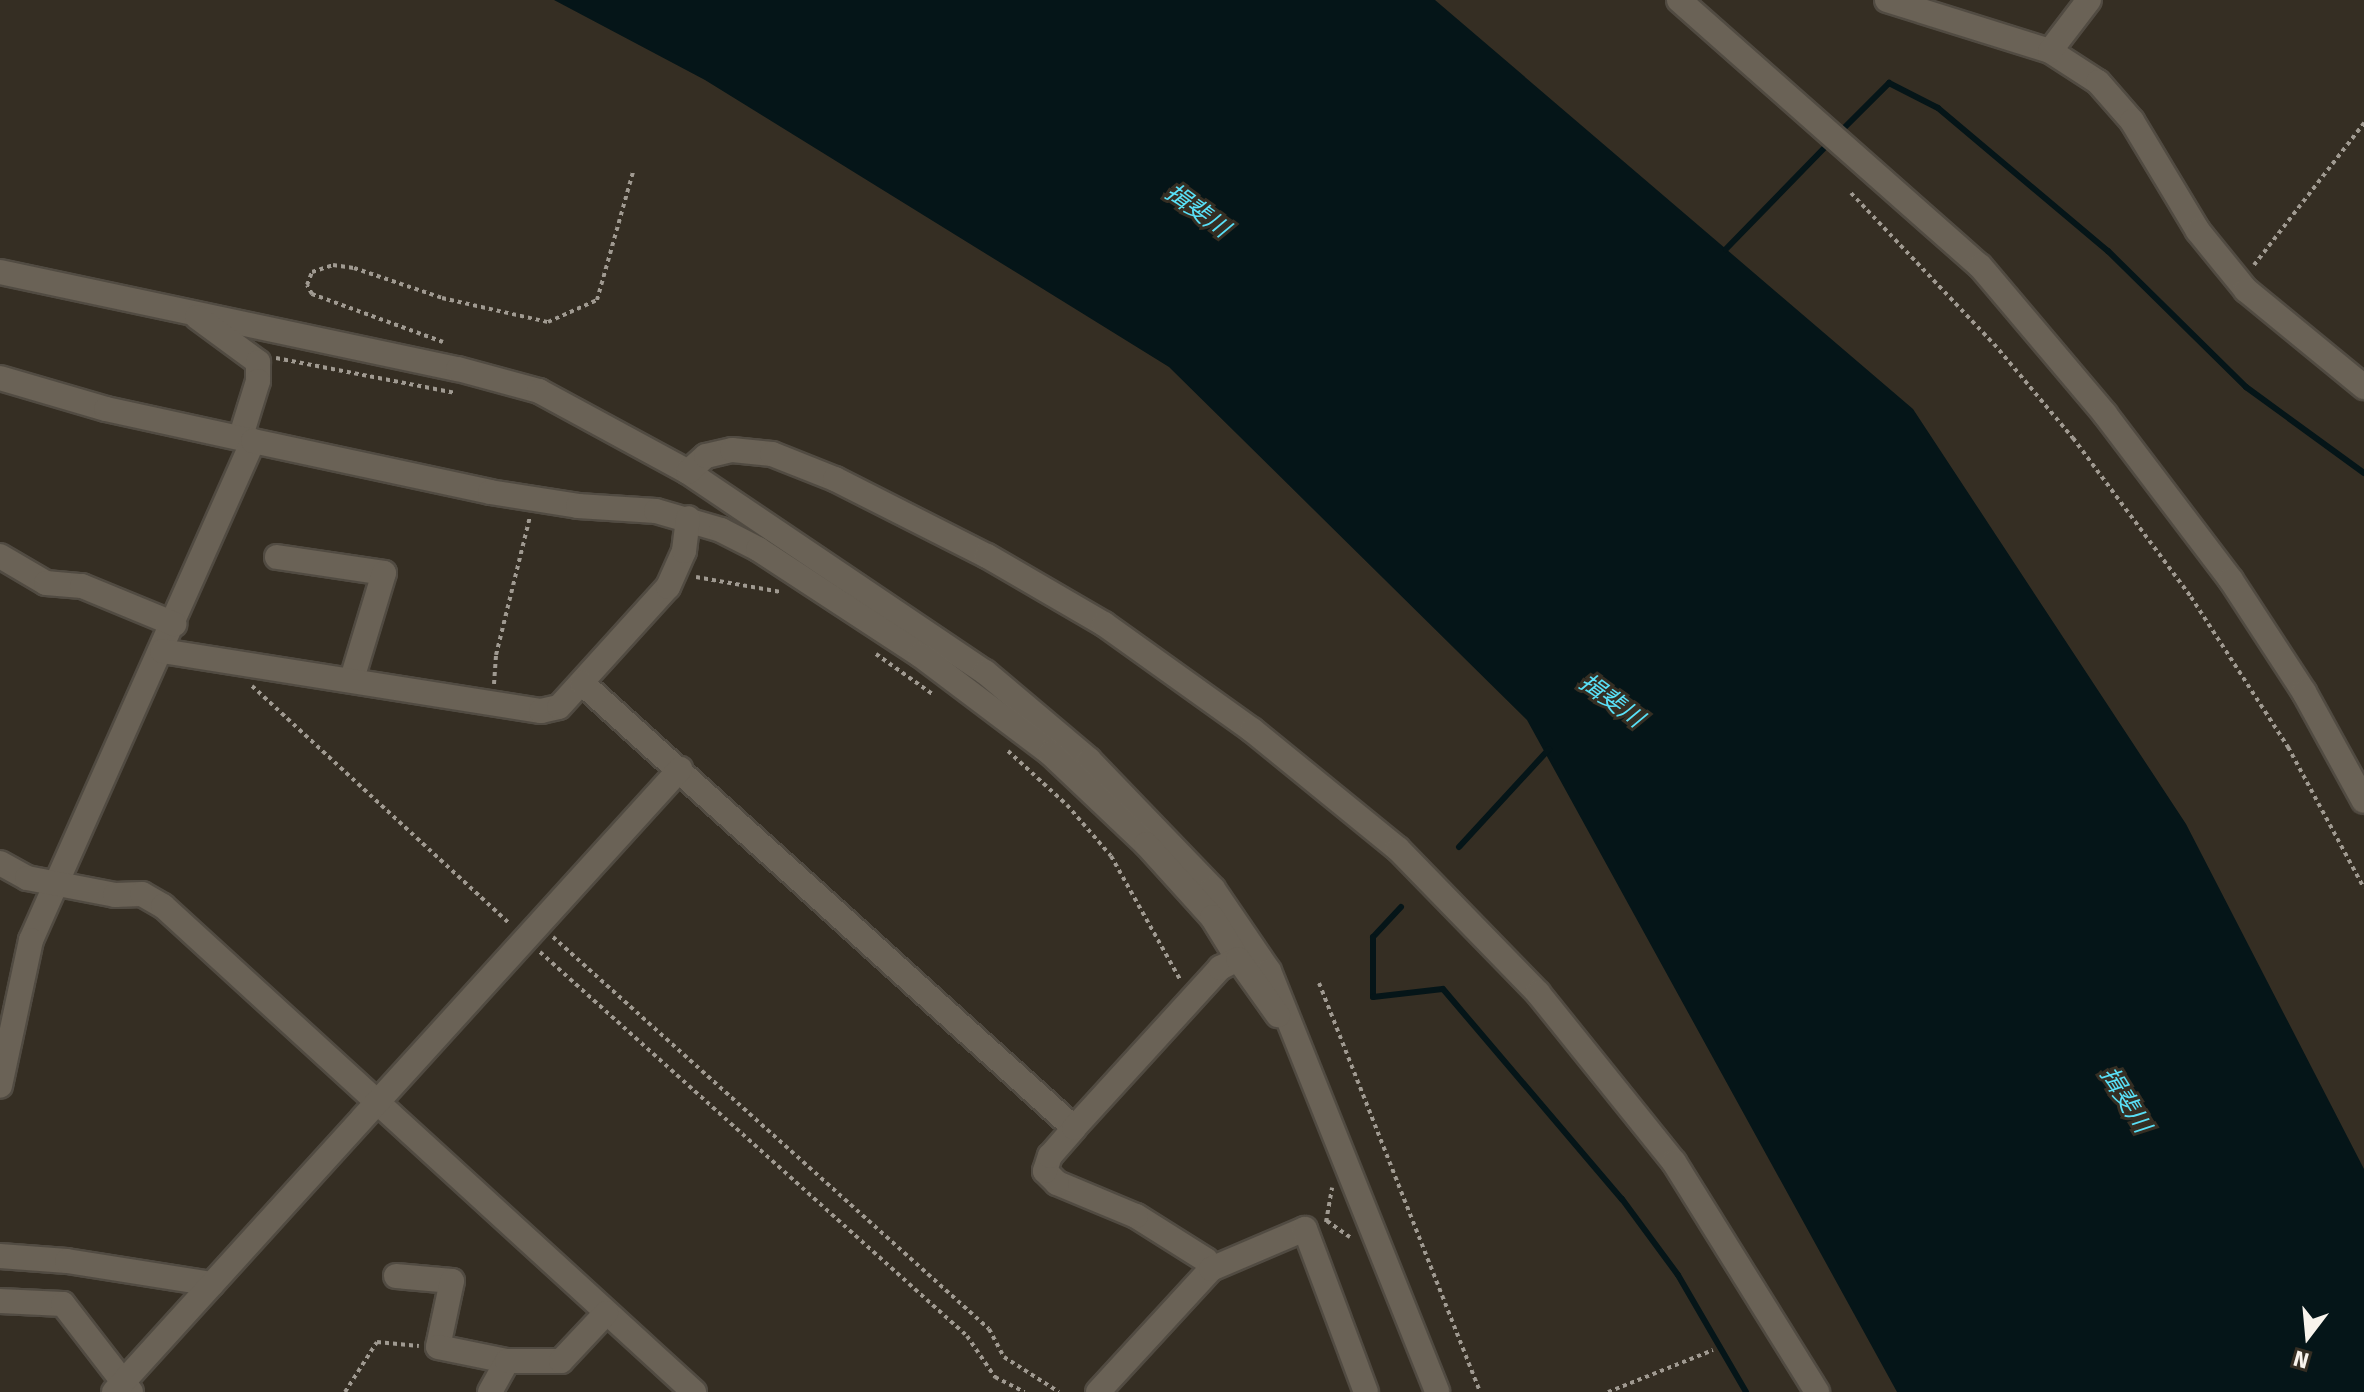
<!DOCTYPE html>
<html>
<head>
<meta charset="utf-8">
<style>
	body { margin:0 }
	#map { position:relative; width:2364px; height:1392px; overflow:hidden; background:#352e23; font-family:"Fira Sans","Noto Sans JP",sans-serif }
	div>[style] { position:absolute }
	.water>* { inset:0; background:#051518 }
	.stream>* { height:6px; margin:-3px; padding:0 3px; transform-origin:3px; border-radius:3px; background:#051518 }
	.path>* { height:4px; margin-top:-2px; transform-origin:0; background:repeating-linear-gradient(90deg,#a09a91 0 4px,transparent 0 8px) }
	.roads { filter:drop-shadow(2px 0 #514b42) drop-shadow(-2px 0 #514b42) drop-shadow(0 2px #514b42) drop-shadow(0 -2px #514b42) }
	.street>* { height:24px; margin:-12px; padding:0 12px; transform-origin:12px; border-radius:12px; background:#6a6256 }
	span { translate:-50% -50%; white-space:nowrap; text-align:center; line-height:1.15; -webkit-text-stroke:6px #352e23; paint-order:stroke }
	.water-label { font-size:24px; color:#59e0f7; font-style:italic }
	.north { position:absolute; left:2268px; top:1296px; width:80px; height:80px; -webkit-text-stroke:6px #352e23; paint-order:stroke; rotate:196deg; font-size:22px; font-weight:700; line-height:32px; text-align:center; color:#f9f4ed }
	.north::after { content:''; display:block; margin:auto; width:28px; height:36px; background:#f9f4ed; clip-path:polygon(50% 0,100% 100%,50% 72%,0 100%) }
</style>
</head>
<body>
<div id="map">
	<div class="water">
		<div style="clip-path:polygon(554px 0,1435px 0,1913px 409px,2186px 824px,2364px 1169px,2364px 1392px,1897px 1392px,1527px 720px,1169px 367px,705px 80px)"></div>
	</div>
	<div class="stream">
		<div style="left:1839px;top:133px;width:71px;rotate:-45deg"></div>
		<div style="left:1889px;top:83px;width:55px;rotate:27deg"></div>
		<div style="left:1938px;top:108px;width:222px;rotate:40.1deg"></div>
		<div style="left:2108px;top:251px;width:194px;rotate:44.6deg"></div>
		<div style="left:2246px;top:387px;width:146px;rotate:36.1deg"></div>
		<div style="left:1726px;top:249px;width:151px;rotate:-45.8deg"></div>
		<div style="left:1459px;top:847px;width:133px;rotate:-47.4deg"></div>
		<div style="left:1401px;top:907px;width:41px;rotate:133deg"></div>
		<div style="left:1373px;top:937px;width:60px;rotate:90deg"></div>
		<div style="left:1373px;top:997px;width:70px;rotate:-6.5deg"></div>
		<div style="left:1443px;top:989px;width:276px;rotate:49.6deg"></div>
		<div style="left:1622px;top:1199px;width:94px;rotate:53.6deg"></div>
		<div style="left:1678px;top:1275px;width:135px;rotate:59.8deg"></div>
	</div>
	<div class="path">
		<div style="left:1851px;top:193px;width:208px;rotate:46.6deg"></div>
		<div style="left:1994px;top:344px;width:123px;rotate:50deg"></div>
		<div style="left:2073px;top:438px;width:198px;rotate:53.4deg"></div>
		<div style="left:2191px;top:597px;width:179px;rotate:57.1deg"></div>
		<div style="left:2288px;top:747px;width:160px;rotate:61.7deg"></div>
		<div style="left:2254px;top:265px;width:180px;rotate:-52.2deg"></div>
		<div style="left:443px;top:342px;width:140px;rotate:-159.9deg"></div>
		<div style="left:312px;top:294px;width:10px;rotate:-119deg"></div>
		<div style="left:307px;top:285px;width:14px;rotate:-69deg"></div>
		<div style="left:312px;top:272px;width:22px;rotate:-18deg"></div>
		<div style="left:333px;top:265px;width:21px;rotate:8deg"></div>
		<div style="left:354px;top:268px;width:93px;rotate:18.8deg"></div>
		<div style="left:442px;top:298px;width:109px;rotate:12.8deg"></div>
		<div style="left:548px;top:322px;width:54px;rotate:-24.2deg"></div>
		<div style="left:597px;top:300px;width:133px;rotate:-74.3deg"></div>
		<div style="left:276px;top:358px;width:183px;rotate:11deg"></div>
		<div style="left:696px;top:577px;width:86px;rotate:10deg"></div>
		<div style="left:876px;top:654px;width:71px;rotate:35.3deg"></div>
		<div style="left:494px;top:684px;width:29px;rotate:-86deg"></div>
		<div style="left:496px;top:655px;width:142px;rotate:-76.2deg"></div>
		<div style="left:252px;top:686px;width:351px;rotate:42.7deg"></div>
		<div style="left:1008px;top:751px;width:80px;rotate:42.5deg"></div>
		<div style="left:1067px;top:805px;width:67px;rotate:49.2deg"></div>
		<div style="left:1111px;top:856px;width:143px;rotate:60.8deg"></div>
		<div style="left:553px;top:937px;width:586px;rotate:41.96deg"></div>
		<div style="left:989px;top:1329px;width:32px;rotate:62deg"></div>
		<div style="left:1004px;top:1357px;width:65px;rotate:32.5deg"></div>
		<div style="left:540px;top:952px;width:574px;rotate:41.96deg"></div>
		<div style="left:967px;top:1336px;width:50px;rotate:55.7deg"></div>
		<div style="left:995px;top:1377px;width:33px;rotate:27deg"></div>
		<div style="left:1319px;top:983px;width:440px;rotate:68.5deg"></div>
		<div style="left:1327px;top:1221px;width:28px;rotate:35deg"></div>
		<div style="left:1326px;top:1222px;width:35px;rotate:-80deg"></div>
		<div style="left:345px;top:1392px;width:59px;rotate:-57.4deg"></div>
		<div style="left:377px;top:1342px;width:42px;rotate:5.4deg"></div>
		<div style="left:1608px;top:1392px;width:113px;rotate:-21.8deg"></div>
	</div>
	<div class="roads">
		<div class="street">
			<div style="left:1679px;top:0;width:402px;rotate:41.5deg"></div>
			<div style="left:1980px;top:266px;width:194px;rotate:49.8deg"></div>
			<div style="left:2105px;top:414px;width:208px;rotate:52.8deg"></div>
			<div style="left:2231px;top:580px;width:134px;rotate:56.9deg"></div>
			<div style="left:2304px;top:692px;width:124px;rotate:61.2deg"></div>
			<div style="left:1887px;top:0;width:171px;rotate:17.4deg"></div>
			<div style="left:2050px;top:51px;width:57px;rotate:32.9deg"></div>
			<div style="left:2098px;top:82px;width:52px;rotate:48.9deg"></div>
			<div style="left:2132px;top:121px;width:128px;rotate:59deg"></div>
			<div style="left:2198px;top:231px;width:76px;rotate:50.9deg"></div>
			<div style="left:2246px;top:290px;width:153px;rotate:39.4deg"></div>
			<div style="left:2050px;top:51px;width:64px;rotate:-52.6deg"></div>
			<div style="left:0;top:272px;width:468px;rotate:12deg"></div>
			<div style="left:458px;top:369px;width:84px;rotate:15.2deg"></div>
			<div style="left:539px;top:391px;width:170px;rotate:28.5deg"></div>
			<div style="left:688px;top:472px;width:358px;rotate:34deg"></div>
			<div style="left:985px;top:672px;width:136px;rotate:40.2deg"></div>
			<div style="left:1089px;top:760px;width:179px;rotate:46.1deg"></div>
			<div style="left:1213px;top:889px;width:99px;rotate:55.7deg"></div>
			<div style="left:1269px;top:971px;width:453px;rotate:68.2deg"></div>
			<div style="left:197px;top:317px;width:76px;rotate:36.4deg"></div>
			<div style="left:258px;top:362px;width:19px;rotate:90deg"></div>
			<div style="left:258px;top:381px;width:58px;rotate:107.2deg"></div>
			<div style="left:0;top:378px;width:110px;rotate:16.3deg"></div>
			<div style="left:106px;top:409px;width:150px;rotate:12.3deg"></div>
			<div style="left:253px;top:441px;width:546px;rotate:113.98deg"></div>
			<div style="left:31px;top:940px;width:149px;rotate:102deg"></div>
			<div style="left:253px;top:441px;width:242px;rotate:12.1deg"></div>
			<div style="left:490px;top:492px;width:89px;rotate:9deg"></div>
			<div style="left:578px;top:506px;width:78px;rotate:3.7deg"></div>
			<div style="left:656px;top:511px;width:68px;rotate:16.3deg"></div>
			<div style="left:721px;top:530px;width:42px;rotate:27.2deg"></div>
			<div style="left:758px;top:549px;width:194px;rotate:33.2deg"></div>
			<div style="left:920px;top:655px;width:163px;rotate:37deg"></div>
			<div style="left:1050px;top:753px;width:132px;rotate:43.5deg"></div>
			<div style="left:1146px;top:844px;width:98px;rotate:47.9deg"></div>
			<div style="left:1212px;top:917px;width:49px;rotate:58.2deg"></div>
			<div style="left:688px;top:472px;width:24px;rotate:-42deg"></div>
			<div style="left:706px;top:456px;width:27px;rotate:-13deg"></div>
			<div style="left:732px;top:450px;width:40px;rotate:5.7deg"></div>
			<div style="left:772px;top:454px;width:68px;rotate:21.6deg"></div>
			<div style="left:835px;top:479px;width:170px;rotate:26.9deg"></div>
			<div style="left:987px;top:556px;width:135px;rotate:30.2deg"></div>
			<div style="left:1104px;top:624px;width:182px;rotate:35.6deg"></div>
			<div style="left:1252px;top:730px;width:188px;rotate:39.2deg"></div>
			<div style="left:1398px;top:849px;width:201px;rotate:45.8deg"></div>
			<div style="left:1538px;top:993px;width:217px;rotate:51.2deg"></div>
			<div style="left:1674px;top:1162px;width:271px;rotate:58.1deg"></div>
			<div style="left:0;top:556px;width:53px;rotate:30.4deg"></div>
			<div style="left:46px;top:583px;width:36px;rotate:5deg"></div>
			<div style="left:82px;top:586px;width:100px;rotate:22.4deg"></div>
			<div style="left:277px;top:557px;width:108px;rotate:8.5deg"></div>
			<div style="left:384px;top:573px;width:111px;rotate:106.8deg"></div>
			<div style="left:162px;top:651px;width:384px;rotate:9deg"></div>
			<div style="left:541px;top:711px;width:18px;rotate:-13deg"></div>
			<div style="left:559px;top:707px;width:162px;rotate:-47.8deg"></div>
			<div style="left:668px;top:587px;width:39px;rotate:-66deg"></div>
			<div style="left:684px;top:551px;width:33px;rotate:-83deg"></div>
			<div style="left:582px;top:683px;width:663px;rotate:42.13deg"></div>
			<div style="left:0;top:863px;width:31px;rotate:29deg"></div>
			<div style="left:27px;top:878px;width:90px;rotate:10.9deg"></div>
			<div style="left:115px;top:895px;width:27px;rotate:-2deg"></div>
			<div style="left:142px;top:894px;width:24px;rotate:30deg"></div>
			<div style="left:163px;top:906px;width:720px;rotate:42.47deg"></div>
			<div style="left:0;top:1256px;width:67px;rotate:4.3deg"></div>
			<div style="left:67px;top:1261px;width:147px;rotate:9deg"></div>
			<div style="left:1211px;top:1269px;width:10px;rotate:-119deg"></div>
			<div style="left:1206px;top:1260px;width:83px;rotate:-147.8deg"></div>
			<div style="left:1136px;top:1216px;width:86px;rotate:-157.3deg"></div>
			<div style="left:1057px;top:1183px;width:17px;rotate:-135deg"></div>
			<div style="left:1045px;top:1171px;width:16px;rotate:-72deg"></div>
			<div style="left:1050px;top:1156px;width:37px;rotate:-49deg"></div>
			<div style="left:1074px;top:1128px;width:217px;rotate:-47.6deg"></div>
			<div style="left:1220px;top:968px;width:20px;rotate:-27deg"></div>
			<div style="left:1238px;top:959px;width:69px;rotate:54.5deg"></div>
			<div style="left:396px;top:1276px;width:56px;rotate:5.1deg"></div>
			<div style="left:452px;top:1281px;width:67px;rotate:102deg"></div>
			<div style="left:438px;top:1347px;width:70px;rotate:11.5deg"></div>
			<div style="left:0;top:1301px;width:63px;rotate:2.7deg"></div>
			<div style="left:63px;top:1304px;width:111px;rotate:52.3deg"></div>
			<div style="left:114px;top:1392px;width:842px;rotate:-47.74deg"></div>
			<div style="left:490px;top:1392px;width:35px;rotate:-61deg"></div>
			<div style="left:507px;top:1361px;width:54px"></div>
			<div style="left:561px;top:1361px;width:66px;rotate:-46.8deg"></div>
			<div style="left:1098px;top:1392px;width:167px;rotate:-47.4deg"></div>
			<div style="left:1211px;top:1269px;width:102px;rotate:-23.1deg"></div>
			<div style="left:1305px;top:1229px;width:174px;rotate:69.5deg"></div>
		</div>
	</div>
	<div class="water-label">
		<span style="left:1197px;top:211px;rotate:36deg">揖斐川</span>
		<span style="left:1611px;top:701px;rotate:36deg">揖斐川</span>
		<span style="left:2125px;top:1100px;rotate:58deg">揖斐川</span>
	</div>
	<div class="north">N</div>
</div>
</body>
</html>
